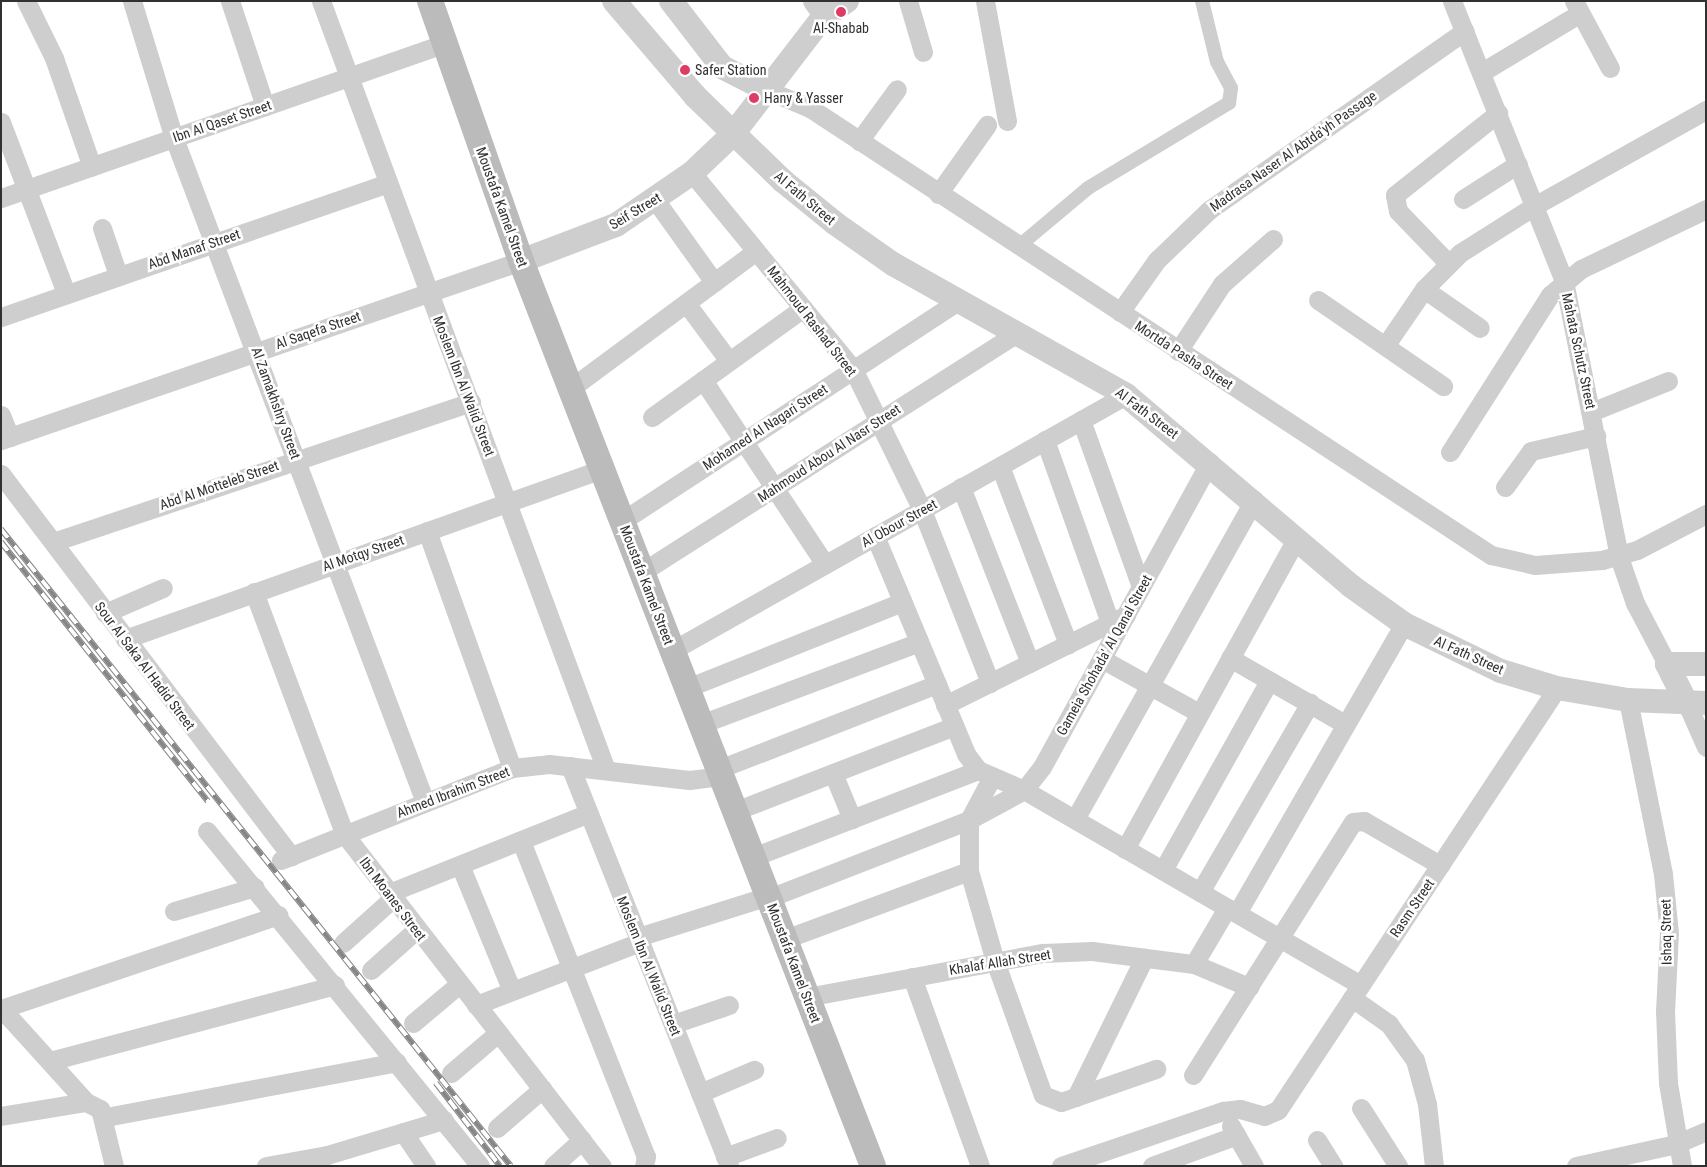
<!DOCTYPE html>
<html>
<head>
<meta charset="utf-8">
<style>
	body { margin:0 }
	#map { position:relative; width:1707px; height:1167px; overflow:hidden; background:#fff; font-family:"Roboto Condensed",sans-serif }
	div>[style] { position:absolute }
	.pedestrian>* { height:14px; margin:-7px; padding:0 7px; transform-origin:7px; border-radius:7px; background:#cecece }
	.minor>* { height:19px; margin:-9.5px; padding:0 9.5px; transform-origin:9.5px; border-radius:9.5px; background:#cecece }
	.tertiary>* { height:24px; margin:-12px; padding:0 12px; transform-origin:12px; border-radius:12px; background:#cecece }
	.secondary>* { height:26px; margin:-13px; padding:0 13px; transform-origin:13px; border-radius:13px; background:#bbb }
	.rail>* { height:5.5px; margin-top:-2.75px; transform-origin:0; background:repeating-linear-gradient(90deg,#fff 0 11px,#868686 0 22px); box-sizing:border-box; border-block:1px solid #868686 }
	.dots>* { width:14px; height:14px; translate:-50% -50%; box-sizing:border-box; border:2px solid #fff; border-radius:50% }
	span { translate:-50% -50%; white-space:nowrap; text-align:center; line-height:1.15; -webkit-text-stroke:5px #fff; paint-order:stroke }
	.poi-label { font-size:14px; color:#313131 }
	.left { translate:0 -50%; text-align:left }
	.street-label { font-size:14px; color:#313131 }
	.frame { position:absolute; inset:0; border:2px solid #313131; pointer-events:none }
</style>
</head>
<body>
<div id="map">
	<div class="pedestrian">
		<div style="left:1019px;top:246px;width:90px;rotate:-40deg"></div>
		<div style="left:1088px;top:188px;width:165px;rotate:-31.1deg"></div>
		<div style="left:1229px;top:103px;width:15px;rotate:-82deg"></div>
		<div style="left:1231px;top:88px;width:30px;rotate:-118deg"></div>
		<div style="left:1217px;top:62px;width:63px;rotate:-103.8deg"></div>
	</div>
	<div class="minor">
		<div style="left:26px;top:1px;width:64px;rotate:63.8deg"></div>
		<div style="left:54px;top:58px;width:115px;rotate:70.8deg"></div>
		<div style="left:132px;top:1px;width:143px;rotate:73deg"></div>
		<div style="left:174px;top:138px;width:710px;rotate:69.29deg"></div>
		<div style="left:230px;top:1px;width:111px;rotate:71.6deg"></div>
		<div style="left:321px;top:1px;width:820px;rotate:69.66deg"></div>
		<div style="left:812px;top:1px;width:19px;rotate:55deg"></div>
		<div style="left:908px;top:1px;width:53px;rotate:73.6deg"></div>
		<div style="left:985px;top:1px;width:122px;rotate:79.6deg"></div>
		<div style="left:1452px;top:1px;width:302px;rotate:68.2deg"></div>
		<div style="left:1564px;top:281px;width:281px;rotate:78.7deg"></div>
		<div style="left:1619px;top:557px;width:49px;rotate:70.8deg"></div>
		<div style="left:1635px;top:603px;width:69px;rotate:62.3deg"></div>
		<div style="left:1574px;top:1px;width:76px;rotate:61.8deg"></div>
		<div style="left:1482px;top:72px;width:114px;rotate:-31deg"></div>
		<div style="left:767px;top:90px;width:47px;rotate:22.7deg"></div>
		<div style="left:810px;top:108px;width:815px;rotate:33.28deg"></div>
		<div style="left:1491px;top:555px;width:45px;rotate:12.8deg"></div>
		<div style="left:1535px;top:565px;width:67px;rotate:-4.3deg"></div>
		<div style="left:1602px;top:560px;width:36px;rotate:-16deg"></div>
		<div style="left:1637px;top:550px;width:78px;rotate:-27.6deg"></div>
		<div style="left:1px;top:122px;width:183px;rotate:69.2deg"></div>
		<div style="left:859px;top:141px;width:64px;rotate:-53.8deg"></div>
		<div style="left:692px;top:173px;width:254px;rotate:50.6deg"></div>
		<div style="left:853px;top:369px;width:157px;rotate:63.9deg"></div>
		<div style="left:922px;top:510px;width:186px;rotate:68.5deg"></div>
		<div style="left:938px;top:194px;width:85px;rotate:-54.6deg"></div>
		<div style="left:1px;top:198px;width:468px;rotate:-19.2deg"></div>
		<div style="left:1463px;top:199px;width:65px;rotate:-32.5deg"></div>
		<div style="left:656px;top:201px;width:100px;rotate:54.4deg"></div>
		<div style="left:102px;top:228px;width:50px;rotate:71.2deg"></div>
		<div style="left:1448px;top:263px;width:72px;rotate:-133.9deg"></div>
		<div style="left:1398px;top:211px;width:16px;rotate:-101deg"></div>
		<div style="left:1395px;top:195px;width:132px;rotate:-38.5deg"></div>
		<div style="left:1424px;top:289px;width:68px;rotate:34.9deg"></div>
		<div style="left:1318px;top:300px;width:152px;rotate:34.5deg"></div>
		<div style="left:686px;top:303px;width:72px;rotate:53.4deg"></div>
		<div style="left:1120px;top:312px;width:64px;rotate:-54.6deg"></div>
		<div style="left:1157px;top:260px;width:72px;rotate:-43.9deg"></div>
		<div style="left:1209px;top:210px;width:312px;rotate:-35deg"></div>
		<div style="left:1px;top:317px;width:409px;rotate:-19.1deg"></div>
		<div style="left:1385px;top:346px;width:69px;rotate:-55.6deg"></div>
		<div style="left:1424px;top:289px;width:51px;rotate:-45deg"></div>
		<div style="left:1460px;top:253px;width:90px;rotate:-32.3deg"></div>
		<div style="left:1536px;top:205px;width:195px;rotate:-29.2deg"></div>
		<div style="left:1178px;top:351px;width:80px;rotate:-56.7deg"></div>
		<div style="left:1222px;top:284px;width:68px;rotate:-41.4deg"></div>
		<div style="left:703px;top:380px;width:221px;rotate:56.5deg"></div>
		<div style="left:571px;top:388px;width:230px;rotate:-36.5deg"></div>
		<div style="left:1591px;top:412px;width:83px;rotate:-21.9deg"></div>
		<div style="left:1px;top:415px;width:24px;rotate:68deg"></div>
		<div style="left:652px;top:417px;width:186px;rotate:-35.8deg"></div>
		<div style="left:1081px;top:420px;width:177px;rotate:70.2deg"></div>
		<div style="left:1px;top:440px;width:550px;rotate:-19deg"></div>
		<div style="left:1045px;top:440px;width:194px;rotate:70.4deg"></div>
		<div style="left:1450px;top:452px;width:186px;rotate:-57.5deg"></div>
		<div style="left:1550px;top:295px;width:40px;rotate:-40deg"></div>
		<div style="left:1581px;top:269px;width:139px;rotate:-25.6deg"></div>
		<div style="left:1000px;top:466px;width:191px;rotate:69.1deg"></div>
		<div style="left:1px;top:474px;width:480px;rotate:52.8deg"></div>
		<div style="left:961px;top:487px;width:189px;rotate:68.6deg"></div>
		<div style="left:1505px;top:487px;width:44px;rotate:-54.2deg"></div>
		<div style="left:1531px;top:451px;width:67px;rotate:-13deg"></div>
		<div style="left:622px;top:521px;width:402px;rotate:-33.2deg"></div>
		<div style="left:427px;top:531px;width:252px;rotate:70.3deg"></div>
		<div style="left:875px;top:536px;width:236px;rotate:67.3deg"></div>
		<div style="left:966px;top:754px;width:20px;rotate:53deg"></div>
		<div style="left:978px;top:770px;width:50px;rotate:23.5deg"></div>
		<div style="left:1024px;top:790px;width:389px;rotate:30.1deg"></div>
		<div style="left:53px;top:542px;width:441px;rotate:-18.5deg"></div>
		<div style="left:642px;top:572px;width:442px;rotate:-32.5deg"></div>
		<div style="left:254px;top:592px;width:259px;rotate:69.5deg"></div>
		<div style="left:345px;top:835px;width:419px;rotate:52.2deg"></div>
		<div style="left:105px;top:613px;width:63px;rotate:-23.3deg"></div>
		<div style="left:125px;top:639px;width:506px;rotate:-19.62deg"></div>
		<div style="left:673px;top:650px;width:520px;rotate:-29.38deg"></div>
		<div style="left:1230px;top:658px;width:133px;rotate:29.9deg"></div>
		<div style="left:1102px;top:659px;width:111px;rotate:29.1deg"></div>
		<div style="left:687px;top:688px;width:232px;rotate:-21.8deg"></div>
		<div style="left:1628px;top:700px;width:177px;rotate:78.6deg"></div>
		<div style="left:1663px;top:874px;width:59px;rotate:84.2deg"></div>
		<div style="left:1669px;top:933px;width:78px;rotate:92.9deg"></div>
		<div style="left:1665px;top:1011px;width:72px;rotate:87.6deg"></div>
		<div style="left:1668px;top:1083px;width:84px;rotate:80.4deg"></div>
		<div style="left:1687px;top:704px;width:47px;rotate:66.2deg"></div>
		<div style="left:945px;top:705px;width:202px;rotate:-26.4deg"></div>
		<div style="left:701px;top:724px;width:233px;rotate:-20.6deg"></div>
		<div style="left:570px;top:766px;width:430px;rotate:68.3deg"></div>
		<div style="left:719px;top:769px;width:234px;rotate:-21.3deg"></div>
		<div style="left:833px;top:773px;width:50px;rotate:67.6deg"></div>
		<div style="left:992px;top:777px;width:49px;rotate:118.1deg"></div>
		<div style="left:969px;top:820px;width:51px;rotate:90deg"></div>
		<div style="left:969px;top:871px;width:94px;rotate:73.9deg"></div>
		<div style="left:995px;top:961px;width:142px;rotate:70.3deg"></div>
		<div style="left:1043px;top:1095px;width:19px;rotate:21deg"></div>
		<div style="left:1061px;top:1102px;width:101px;rotate:-19.2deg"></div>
		<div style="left:735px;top:811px;width:235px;rotate:-21.2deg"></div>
		<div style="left:1075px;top:819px;width:366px;rotate:-60.7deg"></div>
		<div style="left:207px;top:831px;width:432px;rotate:50.8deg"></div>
		<div style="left:521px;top:841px;width:339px;rotate:68.4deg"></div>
		<div style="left:646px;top:1156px;width:10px;rotate:101deg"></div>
		<div style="left:1125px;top:849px;width:356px;rotate:-61.1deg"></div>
		<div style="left:753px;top:857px;width:241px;rotate:-21.1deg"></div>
		<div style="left:281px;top:860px;width:249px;rotate:-21.7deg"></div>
		<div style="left:512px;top:768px;width:37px;rotate:-6deg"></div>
		<div style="left:549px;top:764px;width:141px;rotate:6.5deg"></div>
		<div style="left:689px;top:780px;width:32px;rotate:-7deg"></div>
		<div style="left:460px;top:865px;width:136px;rotate:67.6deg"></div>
		<div style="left:1163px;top:870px;width:217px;rotate:-60.7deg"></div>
		<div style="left:1200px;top:892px;width:219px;rotate:-59.8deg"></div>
		<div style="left:389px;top:893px;width:215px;rotate:-21.8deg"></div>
		<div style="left:769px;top:898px;width:215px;rotate:-21.3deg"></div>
		<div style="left:969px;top:820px;width:63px;rotate:-28.6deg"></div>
		<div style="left:1024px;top:790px;width:29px;rotate:-52deg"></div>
		<div style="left:1042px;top:767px;width:348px;rotate:-61.2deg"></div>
		<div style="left:174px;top:911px;width:84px;rotate:-16.5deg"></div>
		<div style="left:1237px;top:913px;width:334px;rotate:-60deg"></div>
		<div style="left:638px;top:937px;width:136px;rotate:-17.5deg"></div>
		<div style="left:785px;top:939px;width:196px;rotate:-20.3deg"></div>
		<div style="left:343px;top:943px;width:66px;rotate:-41.9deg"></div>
		<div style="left:1194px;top:964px;width:65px;rotate:-59.5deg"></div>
		<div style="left:371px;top:970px;width:60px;rotate:-41.6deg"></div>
		<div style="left:912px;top:977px;width:201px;rotate:70.2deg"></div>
		<div style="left:807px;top:997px;width:240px;rotate:-10.6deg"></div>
		<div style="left:1043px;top:953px;width:49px;rotate:-2.3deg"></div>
		<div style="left:1092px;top:951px;width:103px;rotate:7.3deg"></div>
		<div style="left:1194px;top:964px;width:60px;rotate:22.7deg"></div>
		<div style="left:1352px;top:998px;width:45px;rotate:35.1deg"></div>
		<div style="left:1389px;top:1024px;width:44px;rotate:54.2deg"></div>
		<div style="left:1415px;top:1060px;width:46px;rotate:74.7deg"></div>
		<div style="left:1427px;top:1104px;width:62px;rotate:83.6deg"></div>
		<div style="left:476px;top:1005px;width:176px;rotate:-21deg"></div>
		<div style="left:1px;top:1009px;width:293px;rotate:-18.7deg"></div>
		<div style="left:2px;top:1009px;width:125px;rotate:47.9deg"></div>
		<div style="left:86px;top:1102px;width:16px;rotate:27deg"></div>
		<div style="left:100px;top:1109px;width:59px;rotate:76.2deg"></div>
		<div style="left:413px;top:1023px;width:59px;rotate:-40.2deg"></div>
		<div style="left:673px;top:1024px;width:59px;rotate:-18.7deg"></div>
		<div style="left:50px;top:1061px;width:295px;rotate:-14.9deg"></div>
		<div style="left:451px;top:1073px;width:62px;rotate:-40.4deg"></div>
		<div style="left:1193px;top:1075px;width:299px;rotate:-57.7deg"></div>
		<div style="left:1353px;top:822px;width:11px;rotate:-5deg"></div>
		<div style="left:1364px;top:821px;width:88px;rotate:30.1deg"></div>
		<div style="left:700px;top:1093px;width:59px;rotate:-23.1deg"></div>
		<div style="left:1076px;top:1097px;width:155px;rotate:-63.9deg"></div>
		<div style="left:1361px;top:1108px;width:69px;rotate:57.5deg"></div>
		<div style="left:1px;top:1116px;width:86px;rotate:-9.4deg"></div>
		<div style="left:106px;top:1117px;width:296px;rotate:-10.7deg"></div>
		<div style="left:1231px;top:1126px;width:46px;rotate:60.1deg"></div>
		<div style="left:497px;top:1128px;width:60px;rotate:-40.9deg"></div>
		<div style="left:403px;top:1132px;width:41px;rotate:55.9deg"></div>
		<div style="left:1317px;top:1140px;width:31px;rotate:58deg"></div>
		<div style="left:725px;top:1157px;width:55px;rotate:-20.1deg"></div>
		<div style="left:266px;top:1166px;width:62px;rotate:-10.2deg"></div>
		<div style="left:327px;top:1155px;width:122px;rotate:-16.7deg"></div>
		<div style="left:553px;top:1166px;width:39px;rotate:-42deg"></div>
		<div style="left:1061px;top:1166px;width:171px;rotate:-18.8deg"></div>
		<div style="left:1223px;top:1111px;width:17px;rotate:-7deg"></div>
		<div style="left:1240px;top:1109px;width:25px;rotate:16deg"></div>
		<div style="left:1264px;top:1116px;width:15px;rotate:-23deg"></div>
		<div style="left:1278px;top:1110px;width:506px;rotate:-56.53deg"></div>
		<div style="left:1152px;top:1166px;width:90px;rotate:-20deg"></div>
		<div style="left:1576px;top:1166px;width:102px;rotate:-12.4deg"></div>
		<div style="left:1676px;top:1144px;width:33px;rotate:-23deg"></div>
	</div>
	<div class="tertiary">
		<div style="left:614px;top:1px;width:125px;rotate:49.5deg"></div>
		<div style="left:695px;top:96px;width:122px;rotate:44deg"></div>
		<div style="left:783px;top:181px;width:68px;rotate:39.1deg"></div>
		<div style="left:836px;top:224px;width:70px;rotate:35.1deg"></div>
		<div style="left:893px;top:264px;width:267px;rotate:29.3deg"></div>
		<div style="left:1126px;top:395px;width:295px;rotate:40.3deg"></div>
		<div style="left:1351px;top:586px;width:65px;rotate:35.6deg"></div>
		<div style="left:1404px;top:624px;width:108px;rotate:25.9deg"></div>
		<div style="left:1501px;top:671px;width:59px;rotate:16.9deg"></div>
		<div style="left:1557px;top:688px;width:72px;rotate:9.6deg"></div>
		<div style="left:1628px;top:700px;width:78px;rotate:2.2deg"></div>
		<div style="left:671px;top:1px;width:83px;rotate:52.3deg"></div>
		<div style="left:722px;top:67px;width:51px;rotate:27.1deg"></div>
		<div style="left:521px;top:261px;width:102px;rotate:-20.8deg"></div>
		<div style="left:616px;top:225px;width:92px;rotate:-34.4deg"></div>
		<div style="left:692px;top:173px;width:57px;rotate:-43.6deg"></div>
		<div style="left:733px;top:134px;width:148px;rotate:-52.4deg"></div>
		<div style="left:823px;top:17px;width:29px;rotate:-34deg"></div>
		<div style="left:1687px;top:704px;width:45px;rotate:-116.6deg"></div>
		<div style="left:1667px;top:664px;width:39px"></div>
	</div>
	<div class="secondary">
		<div style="left:430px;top:1px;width:275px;rotate:70.7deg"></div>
		<div style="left:521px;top:261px;width:971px;rotate:68.75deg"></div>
	</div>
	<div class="rail">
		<div style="left:1px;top:529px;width:816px;rotate:51.32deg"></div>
		<div style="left:1px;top:542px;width:332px;rotate:51.4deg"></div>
		<div style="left:436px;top:1083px;width:105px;rotate:52.4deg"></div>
	</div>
	<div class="dots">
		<div style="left:841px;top:12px;background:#de3c65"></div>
		<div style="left:685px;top:70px;background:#de3c65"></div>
		<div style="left:754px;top:98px;background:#de3c65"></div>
	</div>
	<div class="poi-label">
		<span style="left:841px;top:28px">Al-Shabab</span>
		<span class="left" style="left:695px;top:70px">Safer Station</span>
		<span class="left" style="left:764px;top:98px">Hany &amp; Yasser</span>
	</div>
	<div class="street-label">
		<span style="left:222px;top:121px;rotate:-19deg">Ibn Al Qaset Street</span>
		<span style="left:1293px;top:151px;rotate:-35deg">Madrasa Naser Al Abtda'yh Passage</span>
		<span style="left:805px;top:198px;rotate:40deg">Al Fath Street</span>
		<span style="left:502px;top:207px;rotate:70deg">Moustafa Kamel Street</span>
		<span style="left:635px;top:211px;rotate:-31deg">Seif Street</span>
		<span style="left:194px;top:249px;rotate:-19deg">Abd Manaf Street</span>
		<span style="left:812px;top:321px;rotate:52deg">Mahmoud Rashad Street</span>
		<span style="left:318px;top:330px;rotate:-19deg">Al Saqefa Street</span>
		<span style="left:1579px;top:351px;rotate:78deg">Mahata Schutz Street</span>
		<span style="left:1184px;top:355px;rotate:33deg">Mortda Pasha Street</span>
		<span style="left:464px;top:386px;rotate:69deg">Moslem Ibn Al Walid Street</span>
		<span style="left:276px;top:403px;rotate:70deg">Al Zamakhshry Street</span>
		<span style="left:1147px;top:413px;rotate:37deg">Al Fath Street</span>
		<span style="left:765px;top:427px;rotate:-33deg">Mohamed Al Nagari Street</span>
		<span style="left:829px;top:453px;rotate:-33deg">Mahmoud Abou Al Nasr Street</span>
		<span style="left:219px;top:485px;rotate:-19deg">Abd Al Motteleb Street</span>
		<span style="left:899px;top:523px;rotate:-29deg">Al Obour Street</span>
		<span style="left:363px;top:553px;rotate:-19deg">Al Motqy Street</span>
		<span style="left:647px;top:585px;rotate:69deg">Moustafa Kamel Street</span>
		<span style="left:1104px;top:655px;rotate:-61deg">Gameia Shohada' Al Qanal Street</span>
		<span style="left:1469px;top:655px;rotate:24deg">Al Fath Street</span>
		<span style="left:145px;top:666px;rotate:53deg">Sour Al Saka Al Hadid Street</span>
		<span style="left:453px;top:792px;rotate:-21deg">Ahmed Ibrahim Street</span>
		<span style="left:393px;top:899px;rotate:53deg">Ibn Moanes Street</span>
		<span style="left:1412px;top:908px;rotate:-56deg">Rasm Street</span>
		<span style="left:1666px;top:932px;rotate:-91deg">Ishaq Street</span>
		<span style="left:1000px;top:962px;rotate:-9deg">Khalaf Allah Street</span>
		<span style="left:794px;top:963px;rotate:69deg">Moustafa Kamel Street</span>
		<span style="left:649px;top:966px;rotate:68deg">Moslem Ibn Al Walid Street</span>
	</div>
	<div class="frame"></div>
</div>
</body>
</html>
